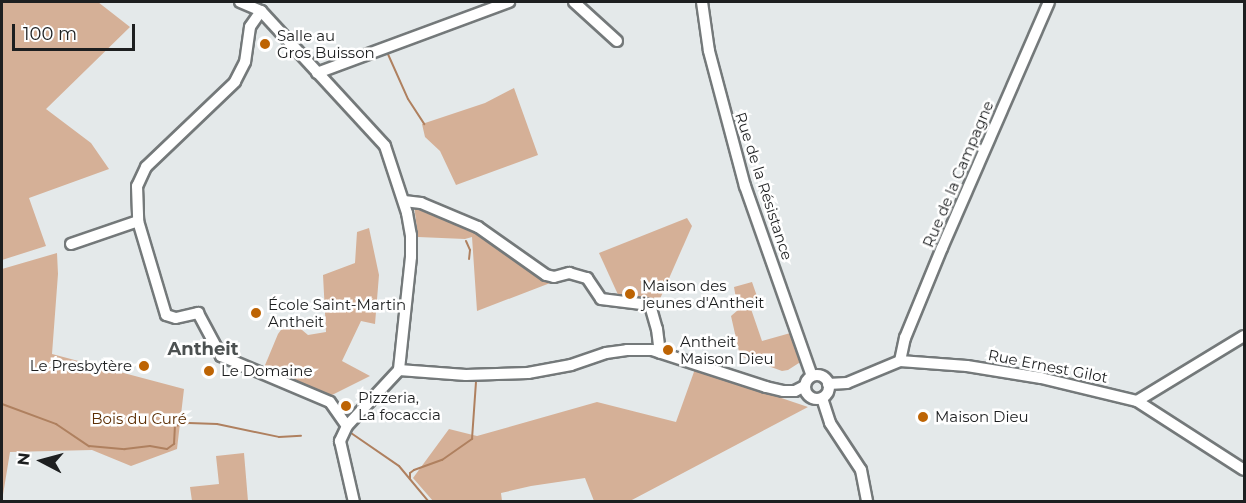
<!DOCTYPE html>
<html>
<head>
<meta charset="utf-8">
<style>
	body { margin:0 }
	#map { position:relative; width:1246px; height:503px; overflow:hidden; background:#e4e9ea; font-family:Montserrat,sans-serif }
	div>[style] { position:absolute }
	.green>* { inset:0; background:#d5b097 }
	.stream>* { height:2px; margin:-1px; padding:0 1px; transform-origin:1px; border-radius:1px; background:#af805f }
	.roads { filter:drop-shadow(2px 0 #74797a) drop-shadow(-2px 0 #74797a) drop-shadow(0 2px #74797a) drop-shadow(0 -2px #74797a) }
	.minor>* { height:10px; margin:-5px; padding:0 5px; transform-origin:5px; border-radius:5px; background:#fff }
	.minor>.ring { margin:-5px; padding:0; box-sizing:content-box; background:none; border:10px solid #fff; border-radius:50% }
	.dots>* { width:16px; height:16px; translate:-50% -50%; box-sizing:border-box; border:3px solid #fff; border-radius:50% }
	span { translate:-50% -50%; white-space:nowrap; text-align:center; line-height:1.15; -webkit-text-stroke:5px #fff; paint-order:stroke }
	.poi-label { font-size:15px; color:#1d1f20 }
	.left { translate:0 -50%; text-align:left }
	.right { translate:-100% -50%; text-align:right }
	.street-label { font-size:15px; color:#1d1f20 }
	.park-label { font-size:15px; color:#5d2f05 }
	.quarter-label { font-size:18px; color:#4c5151; font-weight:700 }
	.frame { position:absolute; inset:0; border:3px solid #1d1f20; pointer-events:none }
	.north { position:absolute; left:12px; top:431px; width:60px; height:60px; -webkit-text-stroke:4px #fff; paint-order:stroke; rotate:276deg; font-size:16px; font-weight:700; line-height:24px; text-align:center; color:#1d1f20 }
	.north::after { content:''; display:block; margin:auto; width:21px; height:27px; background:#1d1f20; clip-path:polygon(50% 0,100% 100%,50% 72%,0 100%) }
	.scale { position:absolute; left:12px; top:24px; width:123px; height:27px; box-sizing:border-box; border:3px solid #1d1f20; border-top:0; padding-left:8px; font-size:18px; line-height:21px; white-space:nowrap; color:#1d1f20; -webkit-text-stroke:4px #fff; paint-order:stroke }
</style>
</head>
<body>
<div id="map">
	<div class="green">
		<div style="clip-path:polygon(2px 2px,98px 2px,130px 27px,46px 109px,91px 143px,109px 169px,29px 198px,46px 246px,2px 260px)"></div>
		<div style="clip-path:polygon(514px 88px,538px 155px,456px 185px,440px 151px,425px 137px,422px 124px,485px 103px)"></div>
		<div style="clip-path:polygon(414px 205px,452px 217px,558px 280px,477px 311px,472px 237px,465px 239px,418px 237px)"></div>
		<div style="clip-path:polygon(687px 218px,692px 226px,656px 308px,620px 299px,599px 253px)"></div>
		<div style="clip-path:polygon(369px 228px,379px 275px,375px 324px,361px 321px,342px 361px,370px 376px,328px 397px,315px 390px,283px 381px,263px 370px,278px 334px,289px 319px,308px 335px,326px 332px,323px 275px,355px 263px,357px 232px)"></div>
		<div style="clip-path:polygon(57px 253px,58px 274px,52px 354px,184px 389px,177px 449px,131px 466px,92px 450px,10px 452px,2px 501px,2px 269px)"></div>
		<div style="clip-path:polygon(752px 282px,759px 302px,750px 306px,762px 341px,794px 332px,802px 361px,788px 370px,782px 371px,740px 356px,731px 316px,738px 310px,734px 287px)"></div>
		<div style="clip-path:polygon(695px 369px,808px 407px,630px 501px,594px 501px,585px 478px,531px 486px,501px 493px,502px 501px,433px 501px,413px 478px,449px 429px,477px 436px,597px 402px,676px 422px)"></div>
		<div style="clip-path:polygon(244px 453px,248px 501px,192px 501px,190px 487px,219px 484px,216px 456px)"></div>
	</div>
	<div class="stream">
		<div style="left:387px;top:52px;width:51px;rotate:65.9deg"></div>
		<div style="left:408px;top:99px;width:30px;rotate:57deg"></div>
		<div style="left:466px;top:241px;width:10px;rotate:66deg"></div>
		<div style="left:470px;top:250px;width:9px;rotate:96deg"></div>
		<div style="left:2px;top:404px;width:58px;rotate:20.3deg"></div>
		<div style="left:56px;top:424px;width:40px;rotate:34deg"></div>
		<div style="left:89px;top:446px;width:36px;rotate:5deg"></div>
		<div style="left:125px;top:449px;width:25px;rotate:-7deg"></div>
		<div style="left:150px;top:446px;width:17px;rotate:10deg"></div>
		<div style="left:167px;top:449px;width:9px;rotate:-36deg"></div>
		<div style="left:174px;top:444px;width:18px;rotate:-87deg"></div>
		<div style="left:175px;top:426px;width:14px;rotate:-12deg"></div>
		<div style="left:189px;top:423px;width:28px;rotate:2deg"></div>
		<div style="left:217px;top:424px;width:63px;rotate:11.8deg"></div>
		<div style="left:279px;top:437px;width:22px;rotate:-3deg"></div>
		<div style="left:351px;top:433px;width:58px;rotate:34.5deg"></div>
		<div style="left:399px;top:466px;width:47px;rotate:50.2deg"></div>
		<div style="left:410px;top:479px;width:6px;rotate:-90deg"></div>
		<div style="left:410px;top:473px;width:5px;rotate:-37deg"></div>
		<div style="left:414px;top:470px;width:30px;rotate:-20deg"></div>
		<div style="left:442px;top:460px;width:37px;rotate:-35deg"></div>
		<div style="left:472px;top:439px;width:57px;rotate:-86deg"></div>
	</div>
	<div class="roads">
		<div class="minor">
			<div style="left:240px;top:2px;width:23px;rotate:23deg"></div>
			<div style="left:261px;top:11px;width:183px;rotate:47.4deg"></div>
			<div style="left:385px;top:146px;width:71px;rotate:71.8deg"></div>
			<div style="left:407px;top:213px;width:22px;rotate:80deg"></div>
			<div style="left:411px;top:235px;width:22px;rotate:90deg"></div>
			<div style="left:411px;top:257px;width:114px;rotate:96.1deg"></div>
			<div style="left:399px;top:370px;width:76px;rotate:132.9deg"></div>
			<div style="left:347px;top:426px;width:17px;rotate:115deg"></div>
			<div style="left:340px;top:441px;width:63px;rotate:77.1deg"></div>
			<div style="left:574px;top:2px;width:58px;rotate:42.2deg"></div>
			<div style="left:702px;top:2px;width:49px;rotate:81.9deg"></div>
			<div style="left:709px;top:51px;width:140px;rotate:75.1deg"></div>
			<div style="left:745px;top:186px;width:201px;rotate:70.6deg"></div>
			<div style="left:261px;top:11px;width:19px;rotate:125deg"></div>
			<div style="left:250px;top:27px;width:35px;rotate:98deg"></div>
			<div style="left:245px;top:62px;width:22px;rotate:117deg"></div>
			<div style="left:235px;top:82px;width:123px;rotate:136.3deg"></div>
			<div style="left:146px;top:167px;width:21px;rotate:115deg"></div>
			<div style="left:137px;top:186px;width:35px;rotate:88deg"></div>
			<div style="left:138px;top:221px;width:98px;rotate:73.4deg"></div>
			<div style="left:166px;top:315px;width:10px;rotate:17deg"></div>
			<div style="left:176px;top:318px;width:23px;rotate:-13deg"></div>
			<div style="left:198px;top:313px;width:49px;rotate:61.9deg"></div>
			<div style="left:221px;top:356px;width:118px;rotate:22.9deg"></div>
			<div style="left:330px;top:402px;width:29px;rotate:55deg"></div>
			<div style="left:317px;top:73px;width:205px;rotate:-20.3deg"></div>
			<div style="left:404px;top:201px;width:17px;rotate:7deg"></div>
			<div style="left:421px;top:203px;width:62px;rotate:22.8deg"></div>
			<div style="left:478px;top:227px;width:83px;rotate:35.2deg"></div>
			<div style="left:546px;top:275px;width:8px;rotate:14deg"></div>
			<div style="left:554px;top:277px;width:16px;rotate:-15deg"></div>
			<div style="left:569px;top:273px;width:19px;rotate:16deg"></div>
			<div style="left:587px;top:278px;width:25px;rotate:56deg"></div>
			<div style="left:601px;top:299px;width:49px;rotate:7deg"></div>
			<div style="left:650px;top:305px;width:25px;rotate:74deg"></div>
			<div style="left:657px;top:329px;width:24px;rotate:83deg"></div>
			<div style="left:71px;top:244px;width:71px;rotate:-18.9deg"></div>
			<div style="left:900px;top:361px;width:24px;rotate:-78deg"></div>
			<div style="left:905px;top:338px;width:97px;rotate:-67.7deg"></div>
			<div style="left:942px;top:248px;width:268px;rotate:-66.5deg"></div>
			<div style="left:399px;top:370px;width:67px;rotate:4.3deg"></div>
			<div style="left:466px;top:375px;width:62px;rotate:-1.8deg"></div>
			<div style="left:528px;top:373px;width:44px;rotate:-10.5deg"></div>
			<div style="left:571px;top:365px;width:37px;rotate:-19deg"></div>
			<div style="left:606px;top:353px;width:21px;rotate:-8deg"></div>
			<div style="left:627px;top:350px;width:25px"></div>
			<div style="left:652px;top:350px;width:120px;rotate:18deg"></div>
			<div style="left:766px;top:387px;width:17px;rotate:13deg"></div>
			<div style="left:783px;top:391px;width:12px"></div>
			<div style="left:795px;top:391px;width:11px;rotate:-27deg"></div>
			<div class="ring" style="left:805px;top:375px;width:14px;height:14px"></div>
			<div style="left:828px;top:384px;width:19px;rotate:-3deg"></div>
			<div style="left:847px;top:383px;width:57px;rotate:-22.5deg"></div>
			<div style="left:900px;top:361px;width:67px;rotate:4.3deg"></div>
			<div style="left:967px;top:366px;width:75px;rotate:9.2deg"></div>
			<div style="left:1041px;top:378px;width:99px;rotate:13.5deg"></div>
			<div style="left:1137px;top:401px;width:127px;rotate:32.8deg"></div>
			<div style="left:822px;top:398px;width:26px;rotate:72deg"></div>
			<div style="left:830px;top:423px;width:56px;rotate:56.6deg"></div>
			<div style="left:861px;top:470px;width:33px;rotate:79deg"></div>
			<div style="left:1137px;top:401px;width:125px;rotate:-31.3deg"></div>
		</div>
	</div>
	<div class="dots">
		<div style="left:265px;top:44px;background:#bd6404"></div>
		<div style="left:630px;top:294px;background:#bd6404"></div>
		<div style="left:256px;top:313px;background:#bd6404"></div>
		<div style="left:668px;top:350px;background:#bd6404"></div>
		<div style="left:144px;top:366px;background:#bd6404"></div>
		<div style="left:209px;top:371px;background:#bd6404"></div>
		<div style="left:346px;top:406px;background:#bd6404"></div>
		<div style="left:923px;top:417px;background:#bd6404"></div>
	</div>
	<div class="poi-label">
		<span class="left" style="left:277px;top:44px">Salle au<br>Gros Buisson</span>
		<span class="left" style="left:642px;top:294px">Maison des<br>jeunes d'Antheit</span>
		<span class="left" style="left:268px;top:313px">École Saint-Martin<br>Antheit</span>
		<span class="left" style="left:680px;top:350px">Antheit<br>Maison Dieu</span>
		<span class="right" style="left:132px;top:366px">Le Presbytère</span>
		<span class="left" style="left:221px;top:371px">Le Domaine</span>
		<span class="left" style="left:358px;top:406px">Pizzeria,<br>La focaccia</span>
		<span class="left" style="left:935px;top:417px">Maison Dieu</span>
	</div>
	<div class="street-label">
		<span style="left:958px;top:174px;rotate:-67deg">Rue de la Campagne</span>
		<span style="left:764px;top:186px;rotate:72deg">Rue de la Résistance</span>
		<span style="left:1048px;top:366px;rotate:11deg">Rue Ernest Gilot</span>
	</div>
	<div class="park-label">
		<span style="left:139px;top:419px">Bois du Curé</span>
	</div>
	<div class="quarter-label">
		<span style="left:203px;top:349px">Antheit</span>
	</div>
	<div class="frame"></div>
	<div class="north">N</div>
	<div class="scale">100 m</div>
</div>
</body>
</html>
